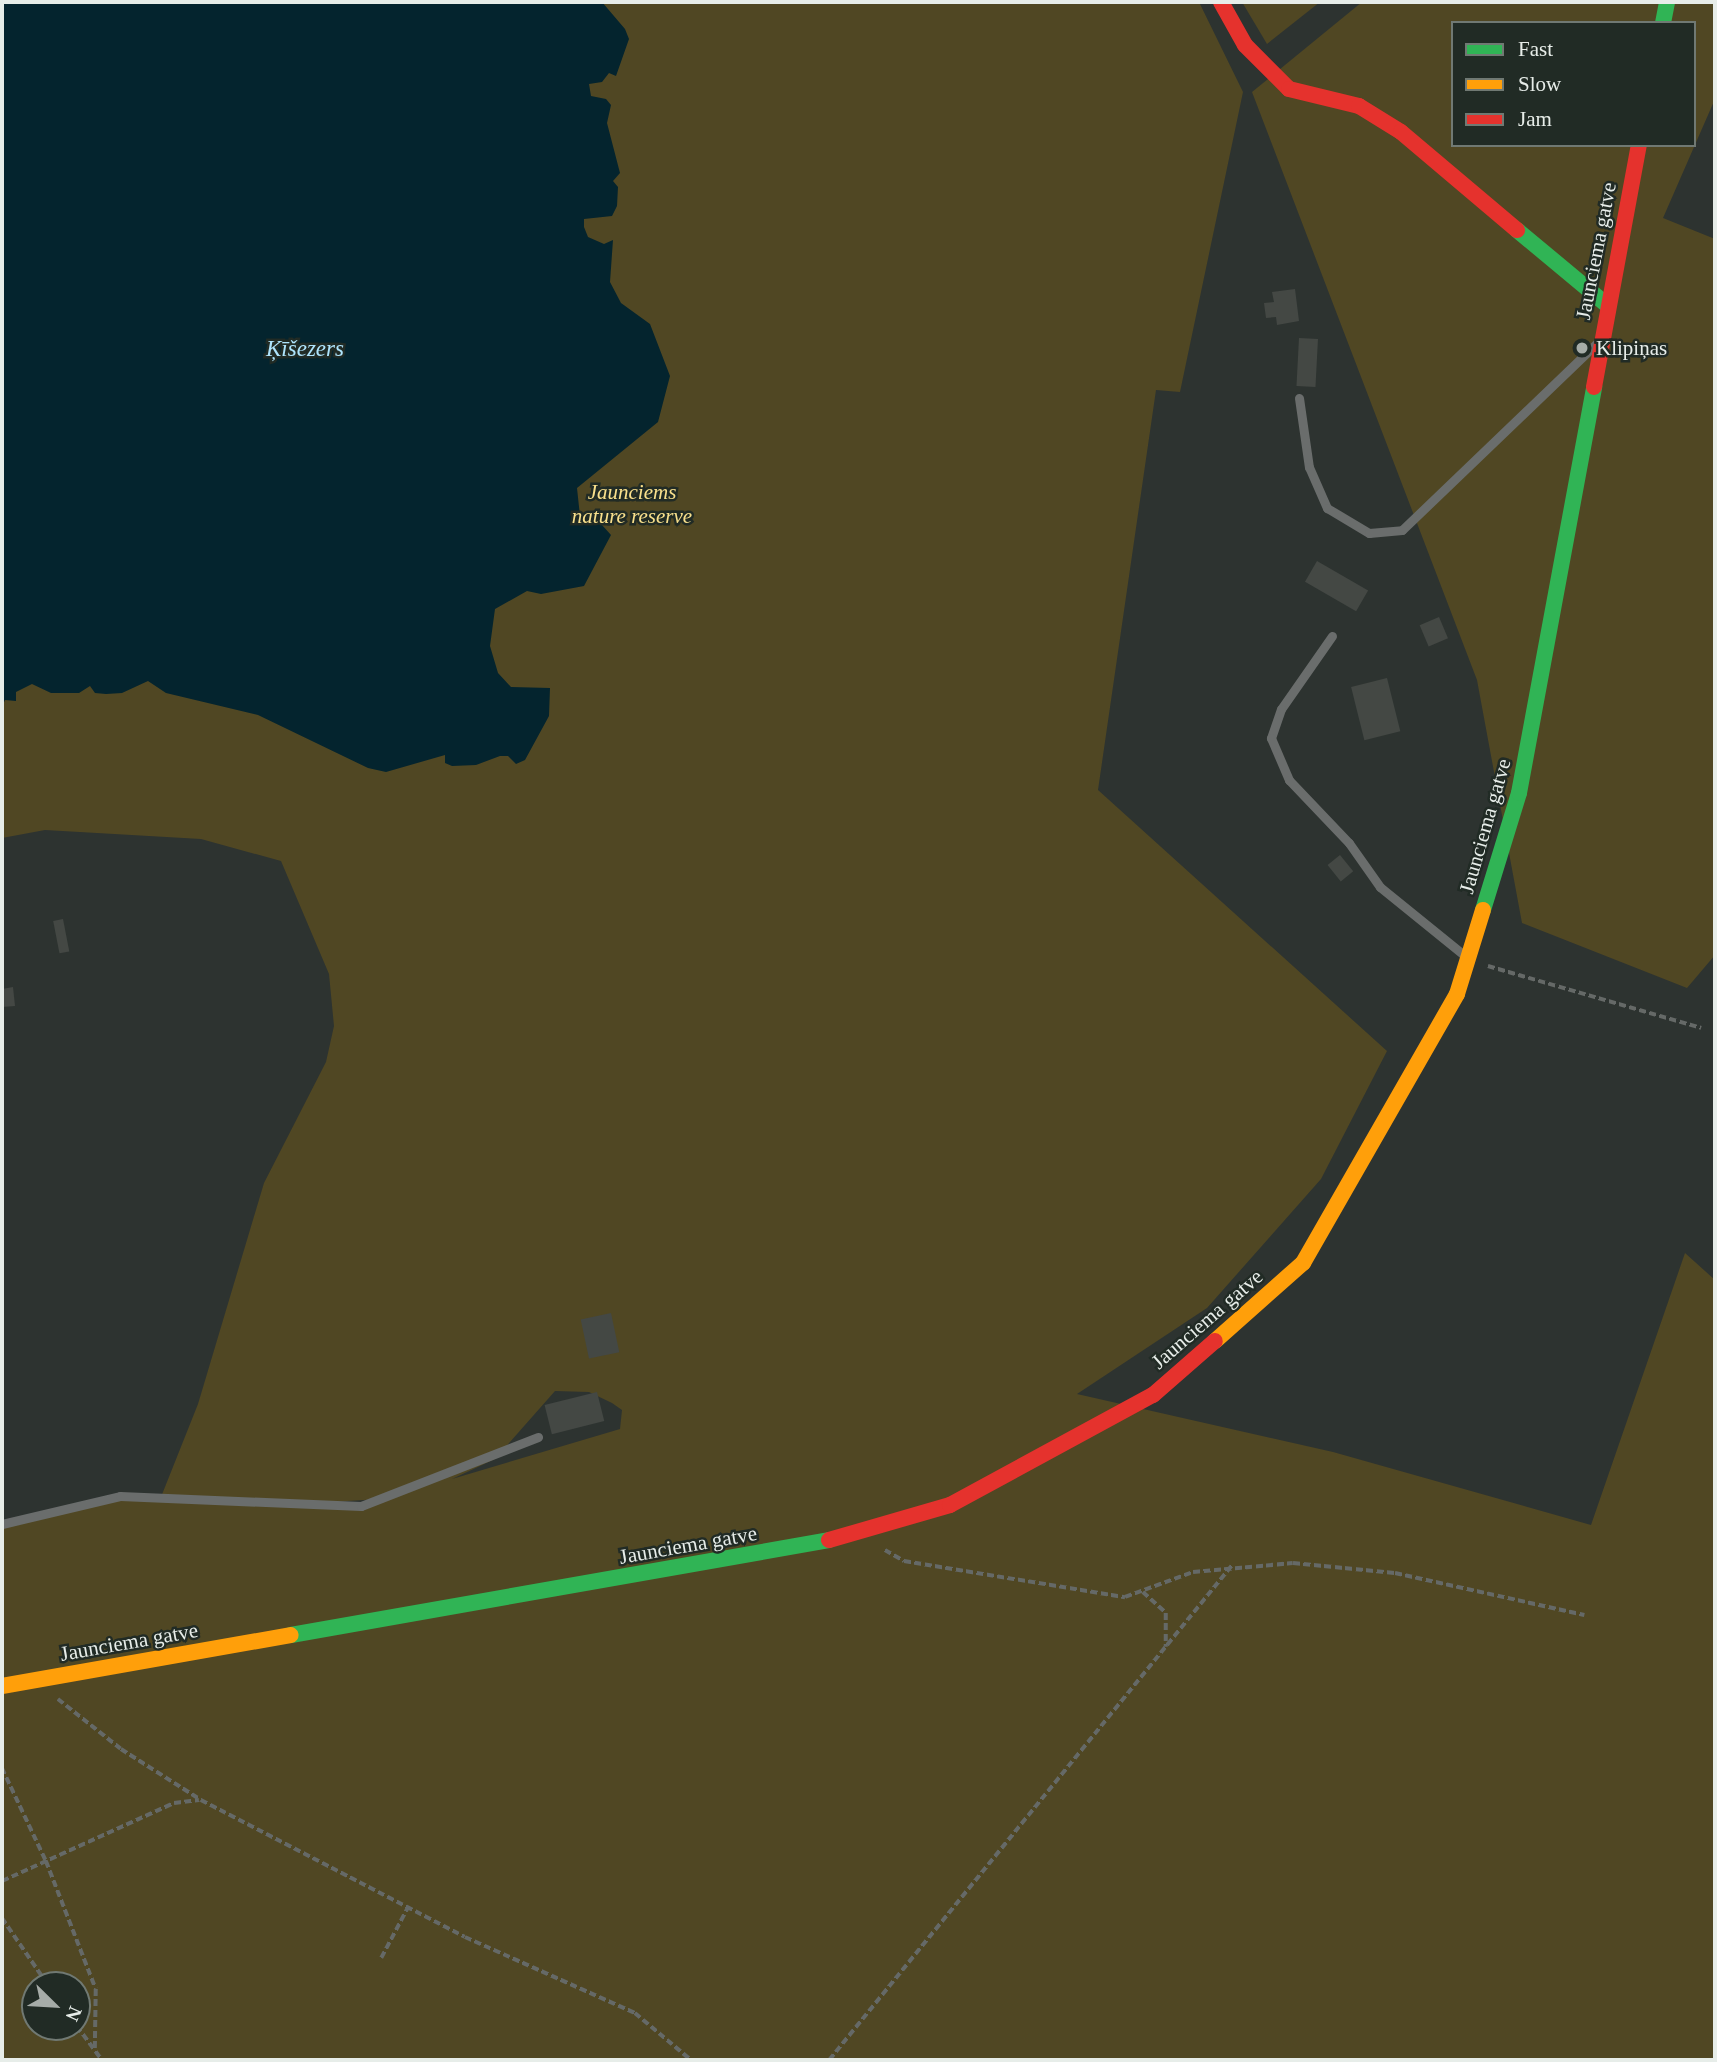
<!DOCTYPE html>
<html>
<head>
<meta charset="utf-8">
<style>
	body { margin:0 }
	#map { position:relative; width:1717px; height:2062px; overflow:hidden; background:#2d3330; font-family:Georgia,serif }
	div>[style] { position:absolute }
	.green>* { inset:0; background:#504723 }
	.water>* { inset:0; background:#04242e }
	.building>* { inset:0; background:#444844; transform-origin:0 0 }
	.path>* { height:3.5px; margin-top:-1.75px; transform-origin:0; background:repeating-linear-gradient(90deg,#656967 0 7px,transparent 0 10.5px) }
	.lane>* { height:9px; margin:-4.5px; padding:0 4.5px; transform-origin:4.5px; border-radius:4.5px; background:#6a6d6c }
	.fast>* { height:16px; margin:-8px; padding:0 8px; transform-origin:8px; border-radius:8px; background:#30b455 }
	.slow>* { height:16px; margin:-8px; padding:0 8px; transform-origin:8px; border-radius:8px; background:#ff9f0a }
	.jam>* { height:16px; margin:-8px; padding:0 8px; transform-origin:8px; border-radius:8px; background:#e5322d }
	.dots>* { width:19px; height:19px; translate:-50% -50%; box-sizing:border-box; border:4px solid #212b25; border-radius:50% }
	span { translate:-50% -50%; white-space:nowrap; text-align:center; line-height:1.15; -webkit-text-stroke:5px #212b25; paint-order:stroke }
	.street-label { font-size:21px; color:#e7ede9 }
	.poi-label { font-size:21px; color:#e7ede9 }
	.left { translate:0 -50%; text-align:left }
	.park-label { font-size:21px; color:#f9e08c; font-style:italic }
	.water-label { font-size:23px; color:#aee4fc; font-style:italic }
	.frame { position:absolute; inset:0; border:4px solid #e7ede9; pointer-events:none }
	.legend { position:absolute; left:1451px; top:21px; width:245px; height:126px; box-sizing:border-box; background:#212b25; border:2px solid #707973; margin:0; padding:9px 12px; list-style:none; font-size:21px; color:#e7ede9 }
	.legend li { display:flex; align-items:center; gap:14px; height:35px }
	.legend b { width:35px; border:2px solid #707973 }
	.north { position:absolute; left:21px; top:1971px; width:70px; height:70px; box-sizing:border-box; background:#212b25; border:2px solid #707973; border-radius:50%; rotate:114deg; font-size:19px; font-weight:700; line-height:28px; text-align:center; color:#e7ede9 }
	.north::after { content:''; display:block; margin:auto; width:24px; height:32px; background:#a6aca8; clip-path:polygon(50% 0,100% 100%,50% 72%,0 100%) }
</style>
</head>
<body>
<div id="map">
	<div class="green">
		<div style="clip-path:polygon(evenodd,2px 2px,1199px 2px,1243px 92px,1180px 392px,1156px 390px,1098px 790px,1387px 1051px,1321px 1179px,1207px 1308px,1077px 1394px,1333px 1452px,1591px 1525px,1685px 1253px,1715px 1280px,1715px 2060px,2px 2060px,2px 1524px,120px 1496px,161px 1497px,198px 1404px,264px 1183px,326px 1062px,334px 1026px,329px 974px,281px 861px,201px 839px,45px 830px,2px 838px,2px 2px,555px 1391px,589px 1392px,612px 1403px,622px 1410px,620px 1429px,452px 1479px,495px 1459px,555px 1391px,2px 2px,380px 1499px,361px 1506px,315px 1503px,380px 1499px,2px 2px,35px 1985px,77px 1985px,77px 2027px,35px 2027px,35px 1985px)"></div>
		<div style="clip-path:polygon(1242px 2px,1320px 2px,1267px 44px)"></div>
		<div style="clip-path:polygon(evenodd,1362px 2px,1715px 2px,1715px 99px,1663px 218px,1715px 239px,1715px 955px,1687px 988px,1522px 923px,1477px 680px,1252px 92px,1362px 2px,1453px 23px,1694px 23px,1694px 145px,1453px 145px,1453px 23px)"></div>
	</div>
	<div class="water">
		<div style="clip-path:polygon(2px 2px,602px 2px,625px 29px,629px 39px,616px 76px,609px 73px,602px 82px,589px 84px,591px 96px,606px 99px,611px 105px,607px 123px,620px 173px,613px 181px,618px 187px,617px 206px,612px 216px,584px 219px,584px 227px,588px 237px,604px 244px,613px 240px,610px 282px,621px 303px,650px 324px,670px 376px,658px 422px,577px 488px,580px 516px,589px 521px,592px 514px,611px 535px,584px 586px,541px 594px,527px 591px,495px 609px,490px 646px,498px 673px,511px 687px,550px 688px,549px 716px,525px 760px,516px 764px,508px 756px,500px 756px,476px 765px,452px 766px,445px 763px,445px 755px,386px 772px,368px 768px,258px 715px,166px 693px,148px 681px,122px 693px,106px 694px,95px 693px,90px 686px,79px 693px,51px 693px,32px 684px,16px 692px,16px 701px,5px 700px,2px 707px)"></div>
	</div>
	<div class="building">
		<div style="clip-path:polygon(1295px 289px,1299px 321px,1277px 325px,1276px 317px,1266px 318px,1264px 303px,1274px 302px,1272px 292px)"></div>
		<div style="left:1299px;top:338px;width:19px;height:48px;rotate:3deg"></div>
		<div style="left:1317px;top:561px;width:59px;height:24px;rotate:30deg"></div>
		<div style="left:1439px;top:617px;width:23px;height:21px;rotate:67deg"></div>
		<div style="left:1387px;top:678px;width:55px;height:37px;rotate:76deg"></div>
		<div style="left:1340px;top:855px;width:21px;height:16px;rotate:51deg"></div>
		<div style="left:63px;top:919px;width:33px;height:10px;rotate:79deg"></div>
		<div style="clip-path:polygon(13px 987px,15px 1006px,2px 1007px,2px 989px)"></div>
		<div style="left:611px;top:1313px;width:40px;height:31px;rotate:78deg"></div>
		<div style="left:597px;top:1392px;width:30px;height:54px;rotate:76deg"></div>
	</div>
	<div class="path">
		<div style="left:1488px;top:966px;width:222px;rotate:16.2deg"></div>
		<div style="left:885px;top:1550px;width:22px;rotate:30deg"></div>
		<div style="left:904px;top:1561px;width:224px;rotate:9.3deg"></div>
		<div style="left:1125px;top:1597px;width:72px;rotate:-20.2deg"></div>
		<div style="left:1193px;top:1572px;width:100px;rotate:-5.1deg"></div>
		<div style="left:1293px;top:1563px;width:102px;rotate:5.6deg"></div>
		<div style="left:1395px;top:1573px;width:194px;rotate:12.5deg"></div>
		<div style="left:1143px;top:1592px;width:31px;rotate:42deg"></div>
		<div style="left:1166px;top:1613px;width:34px;rotate:90deg"></div>
		<div style="left:58px;top:1699px;width:80px;rotate:38.4deg"></div>
		<div style="left:121px;top:1749px;width:95px;rotate:32.5deg"></div>
		<div style="left:201px;top:1800px;width:297px;rotate:27.4deg"></div>
		<div style="left:465px;top:1937px;width:186px;rotate:24.1deg"></div>
		<div style="left:635px;top:2013px;width:73px;rotate:40deg"></div>
		<div style="left:2px;top:1768px;width:103px;rotate:64.7deg"></div>
		<div style="left:46px;top:1861px;width:137px;rotate:68.7deg"></div>
		<div style="left:96px;top:1989px;width:62px;rotate:90.9deg"></div>
		<div style="left:2px;top:1881px;width:189px;rotate:-24.4deg"></div>
		<div style="left:174px;top:1803px;width:25px;rotate:-7deg"></div>
		<div style="left:2px;top:1918px;width:81px;rotate:55.5deg"></div>
		<div style="left:381px;top:1958px;width:58px;rotate:-62.1deg"></div>
		<div style="left:77px;top:2026px;width:42px;rotate:53.7deg"></div>
		<div style="left:829px;top:2060px;width:638px;rotate:-50.85deg"></div>
	</div>
	<div class="lane">
		<div style="left:1299px;top:398px;width:70px;rotate:81.8deg"></div>
		<div style="left:1309px;top:467px;width:45px;rotate:66.3deg"></div>
		<div style="left:1327px;top:508px;width:49px;rotate:30.8deg"></div>
		<div style="left:1369px;top:533px;width:33px;rotate:-5deg"></div>
		<div style="left:1402px;top:530px;width:270px;rotate:-43.8deg"></div>
		<div style="left:1332px;top:636px;width:89px;rotate:124.9deg"></div>
		<div style="left:1281px;top:709px;width:31px;rotate:109deg"></div>
		<div style="left:1271px;top:738px;width:46px;rotate:66.8deg"></div>
		<div style="left:1289px;top:780px;width:87px;rotate:46.4deg"></div>
		<div style="left:1349px;top:843px;width:54px;rotate:54.8deg"></div>
		<div style="left:1380px;top:887px;width:108px;rotate:39deg"></div>
		<div style="left:2px;top:1524px;width:121px;rotate:-13.3deg"></div>
		<div style="left:120px;top:1496px;width:241px;rotate:2.4deg"></div>
		<div style="left:361px;top:1506px;width:190px;rotate:-21.3deg"></div>
	</div>
	<div class="fast">
		<div style="left:1663px;top:23px;width:21px;rotate:-79deg"></div>
		<div style="left:1517px;top:230px;width:117px;rotate:39.8deg"></div>
		<div style="left:1483px;top:910px;width:122px;rotate:-72.9deg"></div>
		<div style="left:1519px;top:793px;width:413px;rotate:-79.5deg"></div>
		<div style="left:291px;top:1635px;width:546px;rotate:-10.01deg"></div>
	</div>
	<div class="slow">
		<div style="left:1215px;top:1341px;width:118px;rotate:-41.6deg"></div>
		<div style="left:1303px;top:1263px;width:310px;rotate:-60.2deg"></div>
		<div style="left:1457px;top:994px;width:88px;rotate:-72.8deg"></div>
		<div style="left:2px;top:1686px;width:293px;rotate:-10deg"></div>
	</div>
	<div class="jam">
		<div style="left:1221px;top:2px;width:49px;rotate:60.8deg"></div>
		<div style="left:1245px;top:45px;width:62px;rotate:45deg"></div>
		<div style="left:1289px;top:89px;width:72px;rotate:13.7deg"></div>
		<div style="left:1359px;top:106px;width:49px;rotate:31.8deg"></div>
		<div style="left:1401px;top:132px;width:152px;rotate:40.2deg"></div>
		<div style="left:1594px;top:387px;width:246px;rotate:-79.5deg"></div>
		<div style="left:829px;top:1540px;width:126px;rotate:-16.1deg"></div>
		<div style="left:950px;top:1505px;width:231px;rotate:-28.5deg"></div>
		<div style="left:1153px;top:1395px;width:82px;rotate:-41.1deg"></div>
	</div>
	<div class="dots">
		<div style="left:1582px;top:348px;background:#a6aca8"></div>
	</div>
	<div class="street-label">
		<span style="left:1596px;top:251px;rotate:-79deg">Jaunciema gatve</span>
		<span style="left:1485px;top:826px;rotate:-74deg">Jaunciema gatve</span>
		<span style="left:1207px;top:1319px;rotate:-41deg">Jaunciema gatve</span>
		<span style="left:688px;top:1545px;rotate:-10deg">Jaunciema gatve</span>
		<span style="left:129px;top:1642px;rotate:-10deg">Jaunciema gatve</span>
	</div>
	<div class="poi-label">
		<span class="left" style="left:1596px;top:348px">Klipiņas</span>
	</div>
	<div class="park-label">
		<span style="left:632px;top:504px">Jaunciems<br>nature reserve</span>
	</div>
	<div class="water-label">
		<span style="left:305px;top:349px">Ķīšezers</span>
	</div>
	<div class="frame"></div>
	<ul class="legend">
	<li><b style="height:9px;background:#30b455"></b>Fast</li>
	<li><b style="height:9px;background:#ff9f0a"></b>Slow</li>
	<li><b style="height:9px;background:#e5322d"></b>Jam</li>
	</ul>
	<div class="north">N</div>
</div>
</body>
</html>
